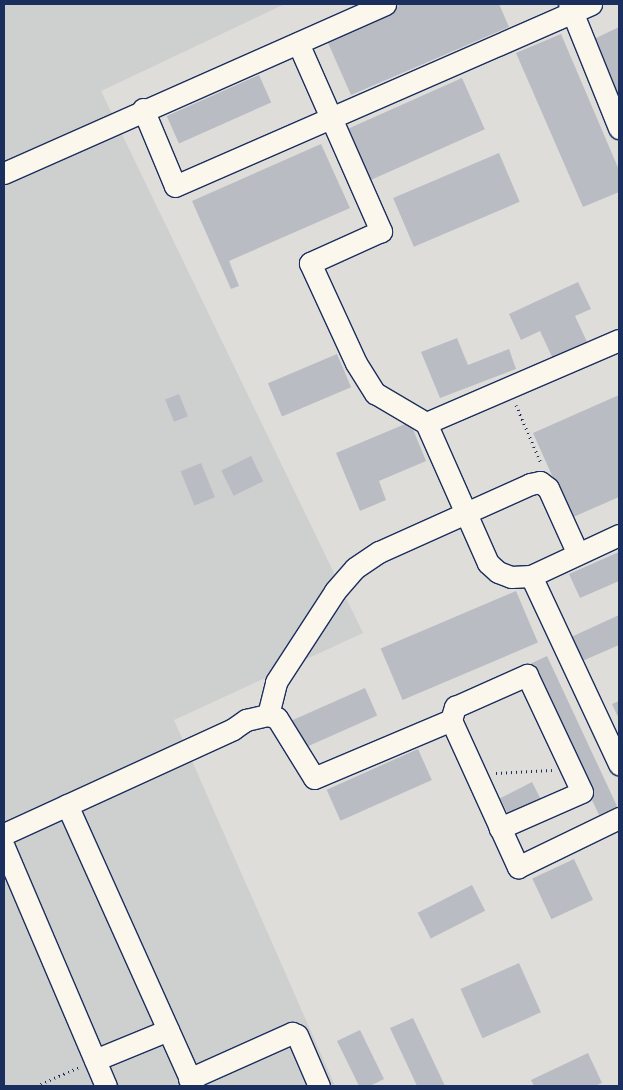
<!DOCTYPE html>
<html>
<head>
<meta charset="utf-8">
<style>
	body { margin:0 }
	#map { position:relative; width:623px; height:1090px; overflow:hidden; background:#eeebe4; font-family:Mali,sans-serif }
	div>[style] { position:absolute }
	.built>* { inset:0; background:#deddda }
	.green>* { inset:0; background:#cecfcf }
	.building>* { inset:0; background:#b9bcc3; transform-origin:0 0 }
	.path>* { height:3px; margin-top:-1.5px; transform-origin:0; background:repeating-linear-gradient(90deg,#1b2f5e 0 1px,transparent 0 5px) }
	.roads { filter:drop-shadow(1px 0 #1b2f5e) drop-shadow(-1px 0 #1b2f5e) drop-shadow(0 1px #1b2f5e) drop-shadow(0 -1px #1b2f5e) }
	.minor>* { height:21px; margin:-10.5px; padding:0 10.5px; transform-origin:10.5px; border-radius:10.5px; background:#fbf7ec }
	span { translate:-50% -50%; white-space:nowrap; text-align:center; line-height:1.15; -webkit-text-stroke:4.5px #fbf7ec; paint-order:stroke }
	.frame { position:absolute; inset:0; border:5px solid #1b2f5e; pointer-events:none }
</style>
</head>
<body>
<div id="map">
	<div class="built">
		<div style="clip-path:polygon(285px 4px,619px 4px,619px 1086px,4px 1086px,4px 135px)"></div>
	</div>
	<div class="green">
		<div style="clip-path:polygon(4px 4px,285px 4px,101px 91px,363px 633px,174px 720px,335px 1086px,4px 1086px)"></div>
	</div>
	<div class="building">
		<div style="clip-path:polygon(402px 4px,499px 4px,509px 27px,351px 95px,325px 36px)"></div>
		<div style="clip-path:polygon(619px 27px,619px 101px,592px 40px)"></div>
		<div style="clip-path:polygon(561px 34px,619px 170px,619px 192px,583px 207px,516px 53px)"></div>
		<div style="left:259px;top:75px;width:30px;height:101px;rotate:66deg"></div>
		<div style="left:462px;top:78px;width:56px;height:126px;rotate:66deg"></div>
		<div style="clip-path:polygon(321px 144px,350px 208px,229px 261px,239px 286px,231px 289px,192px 201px)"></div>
		<div style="left:499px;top:153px;width:53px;height:115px;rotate:67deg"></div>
		<div style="clip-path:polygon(578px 282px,591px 309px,575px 316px,588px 344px,553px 359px,540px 331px,521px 340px,509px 314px)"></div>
		<div style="clip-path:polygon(457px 338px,468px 365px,509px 349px,516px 369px,440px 398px,421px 352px)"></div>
		<div style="left:337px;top:354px;width:36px;height:75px;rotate:67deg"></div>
		<div style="left:179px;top:394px;width:24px;height:15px;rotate:68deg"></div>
		<div style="clip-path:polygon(619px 395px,619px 497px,571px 518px,533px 433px)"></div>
		<div style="clip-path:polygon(410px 422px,426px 461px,379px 481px,386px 500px,360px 511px,336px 453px)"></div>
		<div style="left:251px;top:456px;width:28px;height:33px;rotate:64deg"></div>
		<div style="left:201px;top:463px;width:37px;height:22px;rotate:68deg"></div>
		<div style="clip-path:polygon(619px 552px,619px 581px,580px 598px,569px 574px)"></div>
		<div style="left:516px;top:591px;width:56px;height:147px;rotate:67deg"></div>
		<div style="clip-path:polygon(619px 615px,619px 645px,580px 662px,569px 638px)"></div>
		<div style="left:547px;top:656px;width:166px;height:20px;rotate:65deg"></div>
		<div style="left:365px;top:688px;width:30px;height:82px;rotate:66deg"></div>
		<div style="clip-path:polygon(619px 701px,619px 719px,612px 704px)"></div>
		<div style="left:418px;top:749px;width:34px;height:100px;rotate:66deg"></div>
		<div style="left:532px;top:782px;width:25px;height:36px;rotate:63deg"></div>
		<div style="left:574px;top:859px;width:45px;height:46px;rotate:65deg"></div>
		<div style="left:472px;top:885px;width:29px;height:61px;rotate:63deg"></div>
		<div style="left:519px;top:963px;width:54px;height:64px;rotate:66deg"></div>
		<div style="clip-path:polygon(413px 1018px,445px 1086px,417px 1086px,390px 1028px)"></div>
		<div style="clip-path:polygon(360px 1030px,384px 1079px,370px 1086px,359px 1086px,337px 1041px)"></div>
		<div style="clip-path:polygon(588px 1053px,602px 1083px,595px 1086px,534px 1086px,531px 1080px)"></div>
	</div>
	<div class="path">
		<div style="left:516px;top:405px;width:63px;rotate:66.7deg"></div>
		<div style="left:496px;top:773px;width:56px;rotate:-3.1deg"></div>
		<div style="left:36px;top:1086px;width:47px;rotate:-23.8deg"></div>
	</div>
	<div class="roads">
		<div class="minor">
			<div style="left:569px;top:4px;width:134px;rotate:68deg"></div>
			<div style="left:298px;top:43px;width:206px;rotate:66.2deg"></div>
			<div style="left:381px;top:231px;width:78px;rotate:155.7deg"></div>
			<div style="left:310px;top:263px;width:110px;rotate:65.3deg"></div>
			<div style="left:356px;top:363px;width:36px;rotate:58deg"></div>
			<div style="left:375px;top:393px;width:59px;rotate:30.5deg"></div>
			<div style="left:143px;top:109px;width:83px;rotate:67.4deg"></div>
			<div style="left:175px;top:186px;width:454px;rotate:-23.6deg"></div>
			<div style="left:4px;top:173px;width:417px;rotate:-23.9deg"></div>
			<div style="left:619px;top:340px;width:210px;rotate:156.7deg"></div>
			<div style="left:426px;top:423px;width:153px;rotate:66.1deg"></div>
			<div style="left:488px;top:563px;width:13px;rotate:42deg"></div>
			<div style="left:498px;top:572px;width:14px;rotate:21deg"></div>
			<div style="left:511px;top:577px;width:20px;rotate:-3deg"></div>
			<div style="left:531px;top:576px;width:97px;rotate:-25deg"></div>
			<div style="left:531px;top:576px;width:208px;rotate:64.9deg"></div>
			<div style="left:268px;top:715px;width:34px;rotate:-76deg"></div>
			<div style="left:276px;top:682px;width:108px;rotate:-57deg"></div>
			<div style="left:335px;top:591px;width:30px;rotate:-49deg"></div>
			<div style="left:355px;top:568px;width:29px;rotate:-34deg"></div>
			<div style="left:379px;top:552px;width:166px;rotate:-24.2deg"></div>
			<div style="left:530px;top:484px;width:10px;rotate:-11deg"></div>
			<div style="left:540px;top:482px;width:10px;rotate:37deg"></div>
			<div style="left:548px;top:488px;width:72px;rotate:65.6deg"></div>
			<div style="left:451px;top:720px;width:14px;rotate:-73deg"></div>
			<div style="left:455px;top:707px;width:79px;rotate:-24deg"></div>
			<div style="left:527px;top:675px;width:129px;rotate:64.8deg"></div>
			<div style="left:582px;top:792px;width:90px;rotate:156.3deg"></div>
			<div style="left:67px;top:805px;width:308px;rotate:65.8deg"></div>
			<div style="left:4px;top:834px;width:252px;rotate:-24.6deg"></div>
			<div style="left:233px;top:729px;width:16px;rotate:-35deg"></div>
			<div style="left:246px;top:720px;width:23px;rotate:-13deg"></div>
			<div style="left:268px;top:715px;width:9px;rotate:18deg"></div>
			<div style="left:277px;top:718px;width:70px;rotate:58.3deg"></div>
			<div style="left:314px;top:778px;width:149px;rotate:-22.9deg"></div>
			<div style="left:451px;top:720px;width:162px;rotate:65.5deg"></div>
			<div style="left:518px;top:867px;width:112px;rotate:-25.9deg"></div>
			<div style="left:4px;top:847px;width:260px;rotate:66.9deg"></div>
			<div style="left:95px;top:1060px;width:79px;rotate:-22.3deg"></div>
			<div style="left:189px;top:1079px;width:113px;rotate:-24.1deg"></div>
			<div style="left:292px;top:1033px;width:5px;rotate:22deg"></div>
			<div style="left:297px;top:1035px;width:56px;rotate:66.7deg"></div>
		</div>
	</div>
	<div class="frame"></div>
</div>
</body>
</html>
